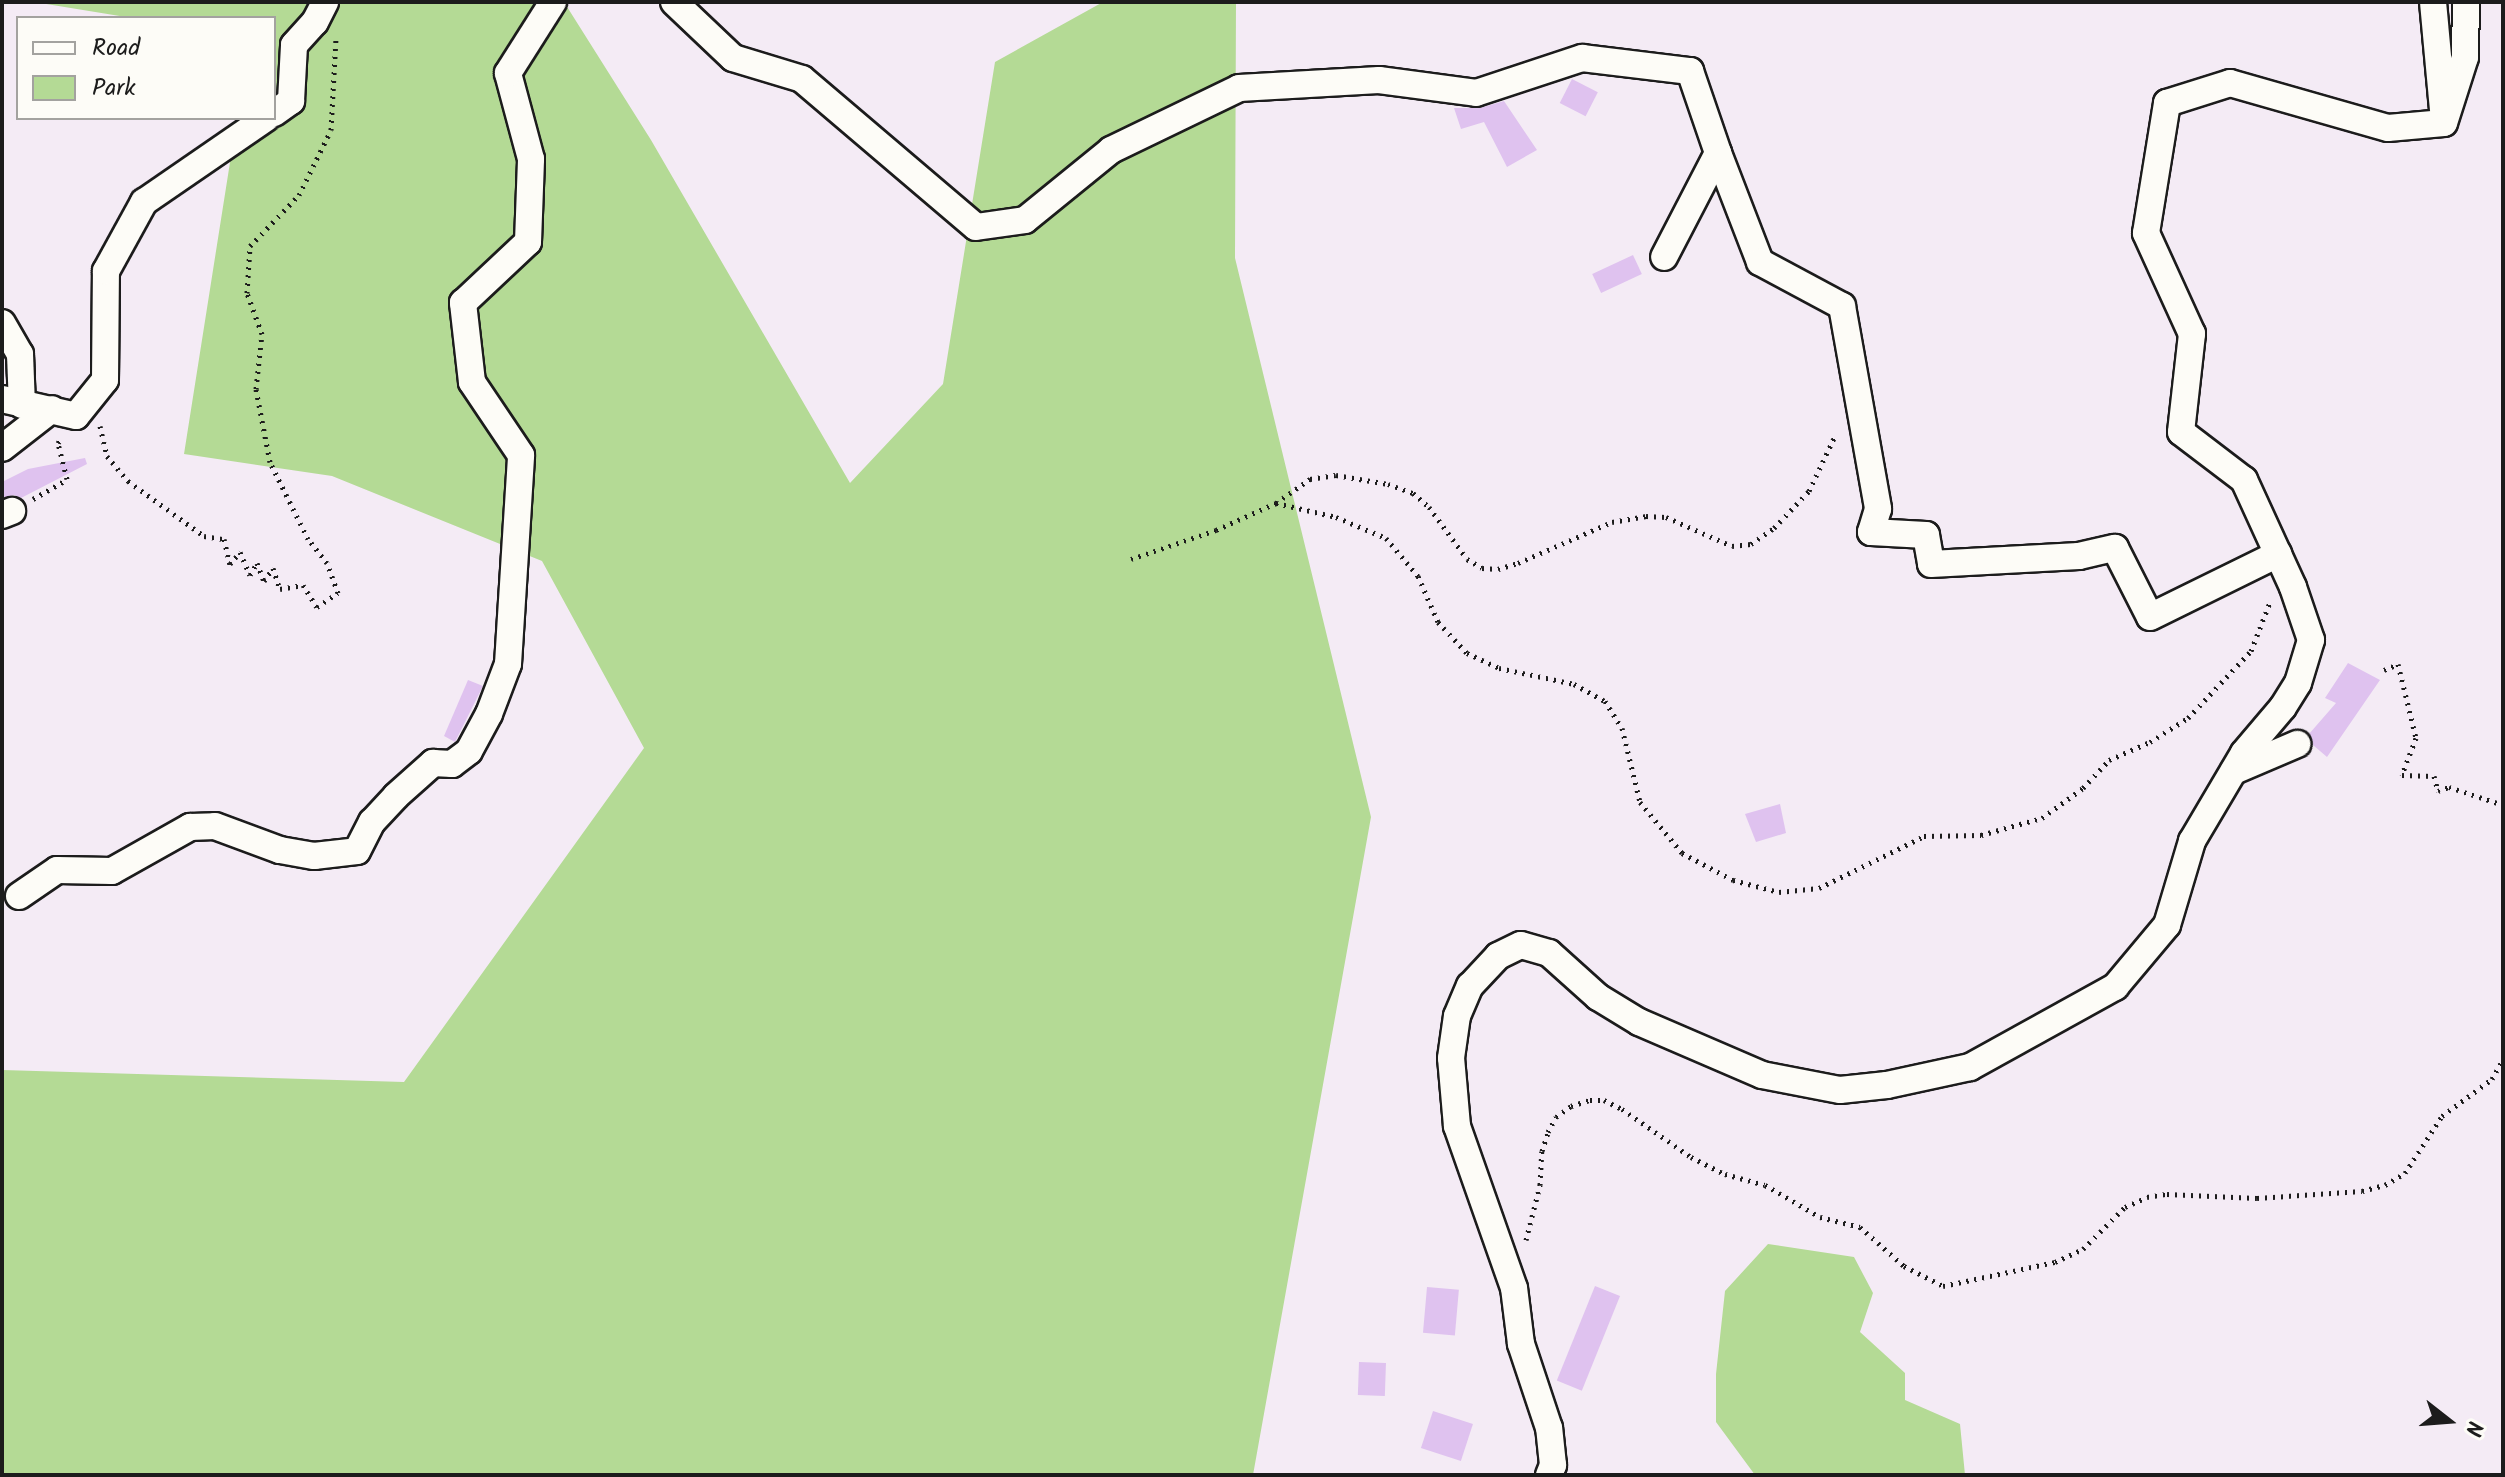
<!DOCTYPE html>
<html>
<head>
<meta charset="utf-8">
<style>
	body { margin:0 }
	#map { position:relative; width:2505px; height:1477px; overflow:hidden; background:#f4ebf5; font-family:Kalam,sans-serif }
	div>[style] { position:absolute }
	.green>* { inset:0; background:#b4da95 }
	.building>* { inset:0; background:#dfc2ef; transform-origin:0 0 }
	.path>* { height:5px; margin-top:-2.5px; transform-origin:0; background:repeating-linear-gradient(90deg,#1c1c1c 0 2px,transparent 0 8px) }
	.roads { filter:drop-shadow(2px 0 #1c1c1c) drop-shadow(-2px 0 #1c1c1c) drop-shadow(0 2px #1c1c1c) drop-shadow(0 -2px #1c1c1c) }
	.street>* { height:26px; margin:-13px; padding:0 13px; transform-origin:13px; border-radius:13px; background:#fdfcf7 }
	span { translate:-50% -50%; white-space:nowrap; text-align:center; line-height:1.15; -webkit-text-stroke:6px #fdfcf7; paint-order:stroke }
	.frame { position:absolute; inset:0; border:4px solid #1c1c1c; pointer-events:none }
	.legend { position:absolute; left:16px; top:16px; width:260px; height:104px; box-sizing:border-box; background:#fdfcf7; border:2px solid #a3a29f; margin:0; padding:10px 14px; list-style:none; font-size:24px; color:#1c1c1c }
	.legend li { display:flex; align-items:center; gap:16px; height:40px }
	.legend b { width:40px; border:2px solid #a3a29f }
	.north { position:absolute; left:2409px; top:1381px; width:80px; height:80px; -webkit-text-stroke:6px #fdfcf7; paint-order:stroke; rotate:107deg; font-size:22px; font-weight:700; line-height:32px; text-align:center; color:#1c1c1c }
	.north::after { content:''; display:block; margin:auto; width:28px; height:36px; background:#1c1c1c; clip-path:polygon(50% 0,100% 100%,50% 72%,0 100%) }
</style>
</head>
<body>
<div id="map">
	<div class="green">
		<div style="clip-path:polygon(34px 2px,564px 2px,651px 140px,850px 483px,943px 384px,995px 62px,1103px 2px,1236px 2px,1235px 258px,1371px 817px,1253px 1475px,2px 1475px,2px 1070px,404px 1082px,644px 748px,542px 561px,332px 476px,184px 454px,237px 118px,274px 118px,274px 18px,132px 18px)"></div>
		<div style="clip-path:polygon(1768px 1244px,1854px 1257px,1873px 1293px,1860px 1332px,1905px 1373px,1905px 1400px,1960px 1424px,1965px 1475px,1755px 1475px,1716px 1422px,1716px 1374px,1725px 1291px)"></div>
	</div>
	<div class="building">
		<div style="left:1572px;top:79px;width:29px;height:27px;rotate:27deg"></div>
		<div style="clip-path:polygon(1504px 101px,1537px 150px,1507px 167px,1484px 122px,1461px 129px,1454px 108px,1480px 108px)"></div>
		<div style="left:1633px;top:255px;width:21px;height:45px;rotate:65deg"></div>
		<div style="clip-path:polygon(85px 458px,87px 464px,21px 498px,14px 495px,2px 498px,2px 482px,28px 469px)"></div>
		<div style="clip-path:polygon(2348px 663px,2380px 680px,2327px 757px,2313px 745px,2309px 734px,2336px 703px,2325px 698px)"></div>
		<div style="clip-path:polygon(468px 680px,483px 686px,455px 742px,444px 736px)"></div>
		<div style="clip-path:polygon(1780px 804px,1786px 833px,1756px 842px,1745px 814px)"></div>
		<div style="left:1595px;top:1286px;width:27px;height:102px;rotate:22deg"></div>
		<div style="left:1427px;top:1287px;width:32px;height:46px;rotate:5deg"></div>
		<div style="left:1359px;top:1362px;width:27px;height:33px;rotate:2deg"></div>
		<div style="left:1433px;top:1411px;width:42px;height:39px;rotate:18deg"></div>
	</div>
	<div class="path">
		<div style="left:100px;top:426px;width:31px;rotate:77deg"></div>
		<div style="left:107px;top:456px;width:33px;rotate:50deg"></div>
		<div style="left:128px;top:481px;width:94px;rotate:35.9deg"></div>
		<div style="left:204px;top:536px;width:20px;rotate:9deg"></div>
		<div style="left:224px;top:539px;width:26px;rotate:77deg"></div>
		<div style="left:230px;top:564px;width:16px;rotate:-50deg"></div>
		<div style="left:240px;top:552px;width:25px;rotate:67deg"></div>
		<div style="left:250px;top:575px;width:14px;rotate:-60deg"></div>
		<div style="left:257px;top:563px;width:19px;rotate:69deg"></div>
		<div style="left:264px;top:581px;width:16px;rotate:-55deg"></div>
		<div style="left:273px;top:568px;width:22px;rotate:72deg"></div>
		<div style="left:280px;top:589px;width:23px;rotate:-10deg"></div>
		<div style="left:303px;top:585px;width:26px;rotate:58deg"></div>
		<div style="left:317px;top:607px;width:25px;rotate:-34deg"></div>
		<div style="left:338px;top:593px;width:32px;rotate:-110deg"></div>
		<div style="left:327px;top:563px;width:31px;rotate:-128deg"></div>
		<div style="left:308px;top:539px;width:86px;rotate:-116.3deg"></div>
		<div style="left:270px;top:462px;width:74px;rotate:-100.9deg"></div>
		<div style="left:256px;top:389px;width:55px;rotate:-83.8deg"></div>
		<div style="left:262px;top:334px;width:44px;rotate:-110.1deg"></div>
		<div style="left:247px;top:293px;width:47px;rotate:-86.3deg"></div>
		<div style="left:250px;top:246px;width:71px;rotate:-46.1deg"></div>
		<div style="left:299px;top:195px;width:72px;rotate:-63.8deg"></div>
		<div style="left:331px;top:130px;width:93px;rotate:-86.9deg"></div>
		<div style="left:33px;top:499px;width:39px;rotate:-30deg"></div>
		<div style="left:67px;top:479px;width:37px;rotate:-104deg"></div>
		<div style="left:58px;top:443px;width:6px;rotate:-59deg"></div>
		<div style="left:1276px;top:503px;width:62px;rotate:13.1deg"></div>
		<div style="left:1336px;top:517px;width:54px;rotate:22.8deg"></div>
		<div style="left:1386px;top:538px;width:50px;rotate:49.9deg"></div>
		<div style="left:1418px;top:576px;width:50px;rotate:66.5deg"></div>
		<div style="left:1438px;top:622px;width:42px;rotate:46.9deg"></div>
		<div style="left:1467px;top:653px;width:35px;rotate:25deg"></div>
		<div style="left:1499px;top:668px;width:77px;rotate:12deg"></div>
		<div style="left:1574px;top:684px;width:35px;rotate:29deg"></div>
		<div style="left:1605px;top:701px;width:32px;rotate:58deg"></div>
		<div style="left:1622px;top:728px;width:76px;rotate:76.3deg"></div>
		<div style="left:1640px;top:802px;width:66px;rotate:50.5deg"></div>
		<div style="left:1682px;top:853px;width:58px;rotate:27.9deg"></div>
		<div style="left:1733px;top:880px;width:48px;rotate:14.6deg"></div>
		<div style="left:1779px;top:892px;width:40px;rotate:-5.7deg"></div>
		<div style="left:1819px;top:888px;width:117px;rotate:-26.3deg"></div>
		<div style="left:1924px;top:836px;width:57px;rotate:-1deg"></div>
		<div style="left:1981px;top:835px;width:63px;rotate:-15.6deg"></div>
		<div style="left:2042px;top:818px;width:51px;rotate:-36.2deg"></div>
		<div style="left:2083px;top:788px;width:38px;rotate:-47deg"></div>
		<div style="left:2109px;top:760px;width:45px;rotate:-23.7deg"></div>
		<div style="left:2150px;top:742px;width:45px;rotate:-32.3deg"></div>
		<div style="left:2188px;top:718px;width:92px;rotate:-46.8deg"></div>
		<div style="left:2251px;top:651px;width:53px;rotate:-68.8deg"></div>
		<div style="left:1131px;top:559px;width:90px;rotate:-18.8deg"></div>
		<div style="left:1216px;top:530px;width:66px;rotate:-24.2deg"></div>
		<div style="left:1276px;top:503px;width:42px;rotate:-35.2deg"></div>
		<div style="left:1310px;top:479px;width:26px;rotate:-9deg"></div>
		<div style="left:1336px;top:475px;width:53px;rotate:9.8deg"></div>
		<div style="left:1388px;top:484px;width:27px;rotate:20deg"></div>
		<div style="left:1413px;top:493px;width:21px;rotate:41deg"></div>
		<div style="left:1429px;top:507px;width:64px;rotate:53.8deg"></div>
		<div style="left:1467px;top:559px;width:17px;rotate:31deg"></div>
		<div style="left:1482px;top:568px;width:16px;rotate:4deg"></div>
		<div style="left:1498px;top:569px;width:21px;rotate:-17deg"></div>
		<div style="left:1518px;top:563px;width:103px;rotate:-23.6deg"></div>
		<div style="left:1612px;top:522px;width:35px;rotate:-10deg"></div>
		<div style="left:1646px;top:516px;width:20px;rotate:3deg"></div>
		<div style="left:1666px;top:517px;width:72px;rotate:23.7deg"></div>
		<div style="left:1732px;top:546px;width:19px;rotate:-6deg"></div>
		<div style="left:1751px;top:544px;width:28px;rotate:-35deg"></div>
		<div style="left:1774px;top:528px;width:51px;rotate:-46.6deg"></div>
		<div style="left:1809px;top:491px;width:63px;rotate:-64.7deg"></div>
		<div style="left:2384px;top:670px;width:15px;rotate:-23deg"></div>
		<div style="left:2398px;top:664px;width:76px;rotate:76.3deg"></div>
		<div style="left:2416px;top:738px;width:40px;rotate:111deg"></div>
		<div style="left:2402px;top:775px;width:32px;rotate:2deg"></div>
		<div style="left:2434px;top:776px;width:16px;rotate:75deg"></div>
		<div style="left:2438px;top:791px;width:12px;rotate:-20deg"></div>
		<div style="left:2449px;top:787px;width:57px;rotate:18.4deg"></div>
		<div style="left:1526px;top:1240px;width:57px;rotate:-75.7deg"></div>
		<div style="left:1540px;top:1185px;width:34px;rotate:-87deg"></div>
		<div style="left:1542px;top:1151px;width:20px;rotate:-72deg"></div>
		<div style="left:1548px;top:1132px;width:17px;rotate:-62deg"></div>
		<div style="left:1556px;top:1117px;width:19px;rotate:-36deg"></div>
		<div style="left:1571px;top:1106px;width:20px;rotate:-18deg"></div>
		<div style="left:1590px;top:1100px;width:14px"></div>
		<div style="left:1604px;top:1100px;width:20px;rotate:27deg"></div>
		<div style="left:1622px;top:1109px;width:84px;rotate:34.8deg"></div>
		<div style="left:1691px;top:1157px;width:38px;rotate:27deg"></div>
		<div style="left:1725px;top:1174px;width:41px;rotate:15.4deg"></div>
		<div style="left:1765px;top:1185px;width:64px;rotate:30.2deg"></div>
		<div style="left:1820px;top:1217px;width:41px;rotate:14deg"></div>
		<div style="left:1860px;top:1227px;width:59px;rotate:41.6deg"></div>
		<div style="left:1904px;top:1266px;width:44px;rotate:27.1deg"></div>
		<div style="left:1943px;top:1286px;width:115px;rotate:-12.1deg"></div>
		<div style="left:2055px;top:1262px;width:31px;rotate:-25deg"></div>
		<div style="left:2083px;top:1249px;width:59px;rotate:-45deg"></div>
		<div style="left:2125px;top:1207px;width:24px;rotate:-24deg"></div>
		<div style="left:2147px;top:1197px;width:20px;rotate:-9deg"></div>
		<div style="left:2167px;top:1194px;width:90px;rotate:2.5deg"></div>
		<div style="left:2257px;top:1198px;width:105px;rotate:-3.8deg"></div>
		<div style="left:2362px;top:1191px;width:24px;rotate:-15deg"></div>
		<div style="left:2385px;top:1185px;width:23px;rotate:-31deg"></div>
		<div style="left:2405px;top:1173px;width:68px;rotate:-57deg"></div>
		<div style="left:2442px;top:1116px;width:62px;rotate:-36.5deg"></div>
		<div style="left:2492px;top:1079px;width:23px;rotate:-61deg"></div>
	</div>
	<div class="roads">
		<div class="street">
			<div style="left:674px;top:2px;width:81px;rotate:43.5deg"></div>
			<div style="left:733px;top:58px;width:72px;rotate:16.9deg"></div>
			<div style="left:802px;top:79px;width:228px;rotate:40.4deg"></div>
			<div style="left:976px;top:227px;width:49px;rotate:-8.1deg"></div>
			<div style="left:1025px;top:220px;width:111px;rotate:-39.1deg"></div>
			<div style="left:1111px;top:150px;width:142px;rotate:-25.8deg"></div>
			<div style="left:1239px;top:88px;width:140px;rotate:-3.3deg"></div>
			<div style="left:1379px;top:80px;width:98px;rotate:7.6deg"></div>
			<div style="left:1476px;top:93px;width:112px;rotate:-18.3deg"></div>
			<div style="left:1582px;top:58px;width:109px;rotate:6.9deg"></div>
			<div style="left:1690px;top:71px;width:87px;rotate:71.1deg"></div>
			<div style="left:1718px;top:153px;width:117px;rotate:117.4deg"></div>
			<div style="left:2433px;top:2px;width:108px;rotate:84.7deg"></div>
			<div style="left:274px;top:113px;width:21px;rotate:-35deg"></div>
			<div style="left:291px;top:101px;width:56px;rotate:-86.9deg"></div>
			<div style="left:294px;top:45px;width:31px;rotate:-48deg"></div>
			<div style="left:315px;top:22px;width:22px;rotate:-63deg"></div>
			<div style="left:1718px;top:153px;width:117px;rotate:68.9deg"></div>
			<div style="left:1760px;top:262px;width:93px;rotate:28.2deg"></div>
			<div style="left:1842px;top:306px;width:206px;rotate:79.9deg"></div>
			<div style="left:1878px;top:509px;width:24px;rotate:107deg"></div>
			<div style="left:1871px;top:532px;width:55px;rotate:3.1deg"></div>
			<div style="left:1926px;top:535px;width:29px;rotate:80deg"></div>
			<div style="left:1931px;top:564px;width:148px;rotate:-3.1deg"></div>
			<div style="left:2079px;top:556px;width:37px;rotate:-13deg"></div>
			<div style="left:2115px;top:548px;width:77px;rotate:63.1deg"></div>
			<div style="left:2150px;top:617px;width:143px;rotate:-26.2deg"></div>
			<div style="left:2px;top:323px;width:36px;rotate:60deg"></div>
			<div style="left:20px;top:354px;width:51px;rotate:87.8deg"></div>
			<div style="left:2px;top:399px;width:76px;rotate:12.9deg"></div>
			<div style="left:76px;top:416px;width:46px;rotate:-51.1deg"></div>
			<div style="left:105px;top:380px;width:109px;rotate:-89.5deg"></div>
			<div style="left:106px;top:271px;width:79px;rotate:-61.2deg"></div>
			<div style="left:144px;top:202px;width:148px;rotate:-34.5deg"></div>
			<div style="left:2px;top:448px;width:63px;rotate:-38deg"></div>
			<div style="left:2px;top:515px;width:11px;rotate:-22deg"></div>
			<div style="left:2234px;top:771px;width:69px;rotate:-23.2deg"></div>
			<div style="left:19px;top:896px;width:46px;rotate:-34.4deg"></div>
			<div style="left:57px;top:870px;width:55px;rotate:1deg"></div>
			<div style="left:112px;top:871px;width:90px;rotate:-29.4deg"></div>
			<div style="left:190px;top:827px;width:25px;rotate:-2deg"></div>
			<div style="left:215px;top:826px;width:69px;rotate:20.3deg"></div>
			<div style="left:280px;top:850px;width:35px;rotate:10deg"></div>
			<div style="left:314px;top:856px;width:43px;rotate:-6.6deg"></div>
			<div style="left:357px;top:851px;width:33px;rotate:-63deg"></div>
			<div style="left:372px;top:822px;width:35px;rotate:-47deg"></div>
			<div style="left:396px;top:796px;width:50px;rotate:-41.7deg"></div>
			<div style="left:433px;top:763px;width:19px;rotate:3deg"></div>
			<div style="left:452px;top:764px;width:21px;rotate:-37deg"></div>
			<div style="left:469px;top:751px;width:42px;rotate:-61.6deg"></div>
			<div style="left:489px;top:714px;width:53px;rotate:-69.2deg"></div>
			<div style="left:508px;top:664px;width:209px;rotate:-86.4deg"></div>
			<div style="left:521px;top:455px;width:88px;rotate:-123.9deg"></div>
			<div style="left:472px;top:382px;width:80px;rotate:-96.5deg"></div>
			<div style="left:463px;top:303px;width:89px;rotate:-43.2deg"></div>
			<div style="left:528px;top:242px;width:83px;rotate:-87.9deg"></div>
			<div style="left:531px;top:159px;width:89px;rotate:-105deg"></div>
			<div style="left:508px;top:73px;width:84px;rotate:-57.6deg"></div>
			<div style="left:1549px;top:1475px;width:11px;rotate:-68deg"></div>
			<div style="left:1553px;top:1465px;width:37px;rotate:-96deg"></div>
			<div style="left:1549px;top:1428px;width:89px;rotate:-108.4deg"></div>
			<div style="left:1521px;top:1344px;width:56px;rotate:-97.1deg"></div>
			<div style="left:1514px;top:1288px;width:172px;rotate:-109.4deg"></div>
			<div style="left:1457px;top:1126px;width:68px;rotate:-95deg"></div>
			<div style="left:1451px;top:1058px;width:42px;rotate:-81.9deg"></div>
			<div style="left:1457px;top:1016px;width:33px;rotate:-67deg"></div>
			<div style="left:1470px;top:986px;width:41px;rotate:-47deg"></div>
			<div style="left:1498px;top:956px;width:25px;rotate:-26deg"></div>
			<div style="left:1521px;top:945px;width:29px;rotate:16deg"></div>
			<div style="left:1549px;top:953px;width:66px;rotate:41.9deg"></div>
			<div style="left:1598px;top:997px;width:48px;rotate:31.4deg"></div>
			<div style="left:1639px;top:1022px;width:134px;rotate:23.3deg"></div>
			<div style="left:1762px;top:1075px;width:79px;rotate:10.9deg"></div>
			<div style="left:1840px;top:1090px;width:47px;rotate:-6.1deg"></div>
			<div style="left:1887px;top:1085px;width:85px;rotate:-12.2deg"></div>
			<div style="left:1970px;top:1067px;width:166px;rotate:-28.9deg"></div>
			<div style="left:2115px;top:987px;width:81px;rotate:-50deg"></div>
			<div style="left:2167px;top:925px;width:88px;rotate:-73.4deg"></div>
			<div style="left:2192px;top:841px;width:102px;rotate:-59.4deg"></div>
			<div style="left:2244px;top:753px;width:60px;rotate:-49.7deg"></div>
			<div style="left:2283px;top:707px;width:28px;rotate:-58deg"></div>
			<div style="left:2298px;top:683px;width:45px;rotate:-73.2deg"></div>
			<div style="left:2311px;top:640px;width:56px;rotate:-108.8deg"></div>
			<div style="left:2293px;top:587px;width:118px;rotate:-114.6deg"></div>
			<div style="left:2244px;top:480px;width:79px;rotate:-142.7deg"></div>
			<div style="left:2181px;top:432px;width:99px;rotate:-83.6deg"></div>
			<div style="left:2192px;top:334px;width:111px;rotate:-114.5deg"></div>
			<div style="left:2146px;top:233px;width:132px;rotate:-80.8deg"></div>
			<div style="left:2167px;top:103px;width:66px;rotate:-17.6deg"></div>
			<div style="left:2230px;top:83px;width:164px;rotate:15.9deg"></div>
			<div style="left:2388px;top:128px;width:56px;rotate:-5.1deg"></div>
			<div style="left:2444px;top:123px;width:69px;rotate:-72.3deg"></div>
			<div style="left:2465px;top:57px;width:55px;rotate:-89deg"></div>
		</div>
	</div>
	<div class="frame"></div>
	<ul class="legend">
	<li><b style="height:10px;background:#fdfcf7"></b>Road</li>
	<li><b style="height:22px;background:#b4da95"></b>Park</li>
	</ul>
	<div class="north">N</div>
</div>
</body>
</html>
